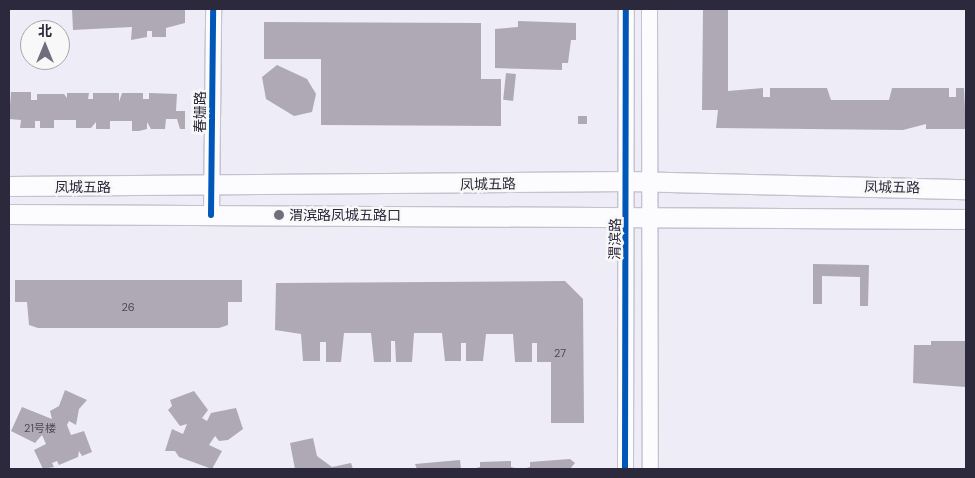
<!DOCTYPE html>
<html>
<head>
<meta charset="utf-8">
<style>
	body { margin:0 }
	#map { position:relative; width:975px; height:478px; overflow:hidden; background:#eeecf7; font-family:"DM Sans","Noto Sans SC",sans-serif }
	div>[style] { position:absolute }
	.building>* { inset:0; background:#afa9b5; transform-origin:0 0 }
	.roads { filter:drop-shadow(1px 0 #c4c2cf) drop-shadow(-1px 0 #c4c2cf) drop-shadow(0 1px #c4c2cf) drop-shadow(0 -1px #c4c2cf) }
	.tertiary>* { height:15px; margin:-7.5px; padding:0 7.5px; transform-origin:7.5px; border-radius:7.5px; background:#fcfcfe }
	.primary>* { height:19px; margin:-9.5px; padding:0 9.5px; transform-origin:9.5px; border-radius:9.5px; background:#fcfcfe }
	.cycleway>* { height:6px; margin:-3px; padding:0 3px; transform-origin:3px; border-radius:3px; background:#0057b8 }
	.dots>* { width:14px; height:14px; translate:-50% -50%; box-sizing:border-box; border:2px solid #f8f8f8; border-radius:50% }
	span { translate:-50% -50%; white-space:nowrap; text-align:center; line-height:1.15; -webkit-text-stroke:5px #f8f8f8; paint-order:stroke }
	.number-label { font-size:11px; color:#4e495a }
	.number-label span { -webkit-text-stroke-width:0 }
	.street-label { font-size:14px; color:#2d293c }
	.poi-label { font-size:14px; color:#2d293c }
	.left { translate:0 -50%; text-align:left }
	.frame { position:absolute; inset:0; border:10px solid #2d293c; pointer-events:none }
	.north { position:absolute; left:20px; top:20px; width:50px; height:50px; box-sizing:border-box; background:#f8f8f8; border:1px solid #a7a5ad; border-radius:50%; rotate:0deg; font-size:14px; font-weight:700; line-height:20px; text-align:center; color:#2d293c }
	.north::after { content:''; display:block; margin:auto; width:18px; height:22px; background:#716d7d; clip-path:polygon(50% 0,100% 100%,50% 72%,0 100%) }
</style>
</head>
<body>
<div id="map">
	<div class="building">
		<div style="clip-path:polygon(72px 9px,185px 9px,185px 23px,166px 28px,166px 37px,152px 37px,152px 31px,147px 31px,147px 37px,131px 40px,132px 27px,73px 30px)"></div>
		<div style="clip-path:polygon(703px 9px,728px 9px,728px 91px,763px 88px,763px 97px,770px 97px,770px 88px,827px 88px,831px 100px,889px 100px,892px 88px,949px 88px,949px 97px,956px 97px,956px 88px,964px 88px,966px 129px,926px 129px,926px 124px,903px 130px,716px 128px,718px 110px,702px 110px)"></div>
		<div style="clip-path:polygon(518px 21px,576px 23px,576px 40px,571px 40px,568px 63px,562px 63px,562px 70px,495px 68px,495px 29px,518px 27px)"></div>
		<div style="clip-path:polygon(264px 22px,481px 23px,481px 79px,501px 79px,501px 126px,321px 125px,321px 59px,264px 59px)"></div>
		<div style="clip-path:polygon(277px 65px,307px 79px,316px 94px,312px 112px,294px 116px,266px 99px,262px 77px)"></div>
		<div style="left:506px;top:73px;width:10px;height:27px;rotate:6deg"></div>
		<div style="clip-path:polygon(11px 92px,31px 92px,31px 100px,37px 100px,37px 94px,64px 94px,67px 98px,67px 93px,89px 93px,88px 99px,93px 99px,93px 93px,119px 93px,119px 102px,122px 93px,143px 93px,143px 99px,149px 99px,149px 93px,177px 94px,176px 111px,185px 111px,185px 129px,180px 129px,177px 119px,166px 119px,165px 129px,151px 129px,147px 122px,147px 129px,139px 131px,132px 131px,132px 121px,110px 121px,110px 129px,96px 129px,96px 122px,91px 128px,76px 128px,76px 120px,54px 120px,54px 128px,40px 128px,40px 121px,35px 121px,35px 128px,20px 128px,21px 120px,9px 119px)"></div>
		<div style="left:578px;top:116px;width:9px;height:8px"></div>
		<div style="clip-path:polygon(813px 264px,869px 265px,868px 306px,860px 306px,860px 277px,822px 276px,822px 304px,813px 304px)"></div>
		<div style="clip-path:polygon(15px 280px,242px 280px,242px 302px,228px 302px,228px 325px,219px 328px,38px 328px,29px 325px,27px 302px,15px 302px)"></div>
		<div style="clip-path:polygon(565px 281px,583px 299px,584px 423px,551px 423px,551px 362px,537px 362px,537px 343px,532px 343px,532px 362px,515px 362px,513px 334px,486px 334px,483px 361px,466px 361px,466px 343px,461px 343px,461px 361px,445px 361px,442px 333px,414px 333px,412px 362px,396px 362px,395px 341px,391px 341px,391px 362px,374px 362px,371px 333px,344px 333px,341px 362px,326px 362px,326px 342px,320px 342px,320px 361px,303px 361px,301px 334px,275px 330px,276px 283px)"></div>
		<div style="clip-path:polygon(931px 341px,966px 341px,966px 387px,913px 383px,914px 345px,931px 345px)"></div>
		<div style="clip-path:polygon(65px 390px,87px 400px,79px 409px,76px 425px,69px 421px,67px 425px,71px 435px,84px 431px,92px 452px,82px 456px,79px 451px,78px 457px,59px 465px,57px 461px,52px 463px,54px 467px,43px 469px,34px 450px,46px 444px,42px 435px,35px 443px,11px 431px,22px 407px,52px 419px,50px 411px,59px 406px)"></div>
		<div style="clip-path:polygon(194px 391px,208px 410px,202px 418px,207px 421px,211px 413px,236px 408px,243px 429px,228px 440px,219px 441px,215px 436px,209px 445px,222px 451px,212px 469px,179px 457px,175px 451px,165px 451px,172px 429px,183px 434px,187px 424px,180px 426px,168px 410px,172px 406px,170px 400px)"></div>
		<div style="clip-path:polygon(313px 438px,317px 456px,332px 467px,351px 463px,353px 469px,295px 469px,290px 443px)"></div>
		<div style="clip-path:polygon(570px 459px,575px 463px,570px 469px,523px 469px,530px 467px,530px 462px)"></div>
		<div style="clip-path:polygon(460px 460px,461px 469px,417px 469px,415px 464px)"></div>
		<div style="clip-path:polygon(511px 461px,511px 467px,519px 469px,473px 469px,480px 467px,480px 462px)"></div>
	</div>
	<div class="roads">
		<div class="tertiary">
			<div style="left:649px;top:9px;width:460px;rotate:89.9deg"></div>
			<div style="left:211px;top:215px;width:206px;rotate:-89.4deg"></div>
			<div style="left:625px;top:469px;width:460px;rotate:-89.9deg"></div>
		</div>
		<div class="primary">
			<div style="left:9px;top:186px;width:619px;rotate:-0.46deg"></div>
			<div style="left:628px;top:181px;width:338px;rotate:1.4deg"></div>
			<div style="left:9px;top:214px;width:957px;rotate:0.3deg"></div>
		</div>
	</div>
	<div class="cycleway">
		<div style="left:211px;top:215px;width:206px;rotate:-89.4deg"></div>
		<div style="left:625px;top:469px;width:460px;rotate:-89.9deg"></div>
	</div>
	<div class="dots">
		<div style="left:279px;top:215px;background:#716d7d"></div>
	</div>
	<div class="number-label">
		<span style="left:128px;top:307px">26</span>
		<span style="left:560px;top:353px">27</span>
		<span style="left:40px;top:428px">21号楼</span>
	</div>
	<div class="street-label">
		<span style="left:200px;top:112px;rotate:-90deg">春姗路</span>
		<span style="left:488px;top:184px;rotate:-1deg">凤城五路</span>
		<span style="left:83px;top:187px">凤城五路</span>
		<span style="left:892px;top:187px;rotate:1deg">凤城五路</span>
		<span style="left:615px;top:239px;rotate:-89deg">渭滨路</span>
	</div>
	<div class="poi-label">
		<span class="left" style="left:289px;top:215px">渭滨路凤城五路口</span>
	</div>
	<div class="frame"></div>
	<div class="north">北</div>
</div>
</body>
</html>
